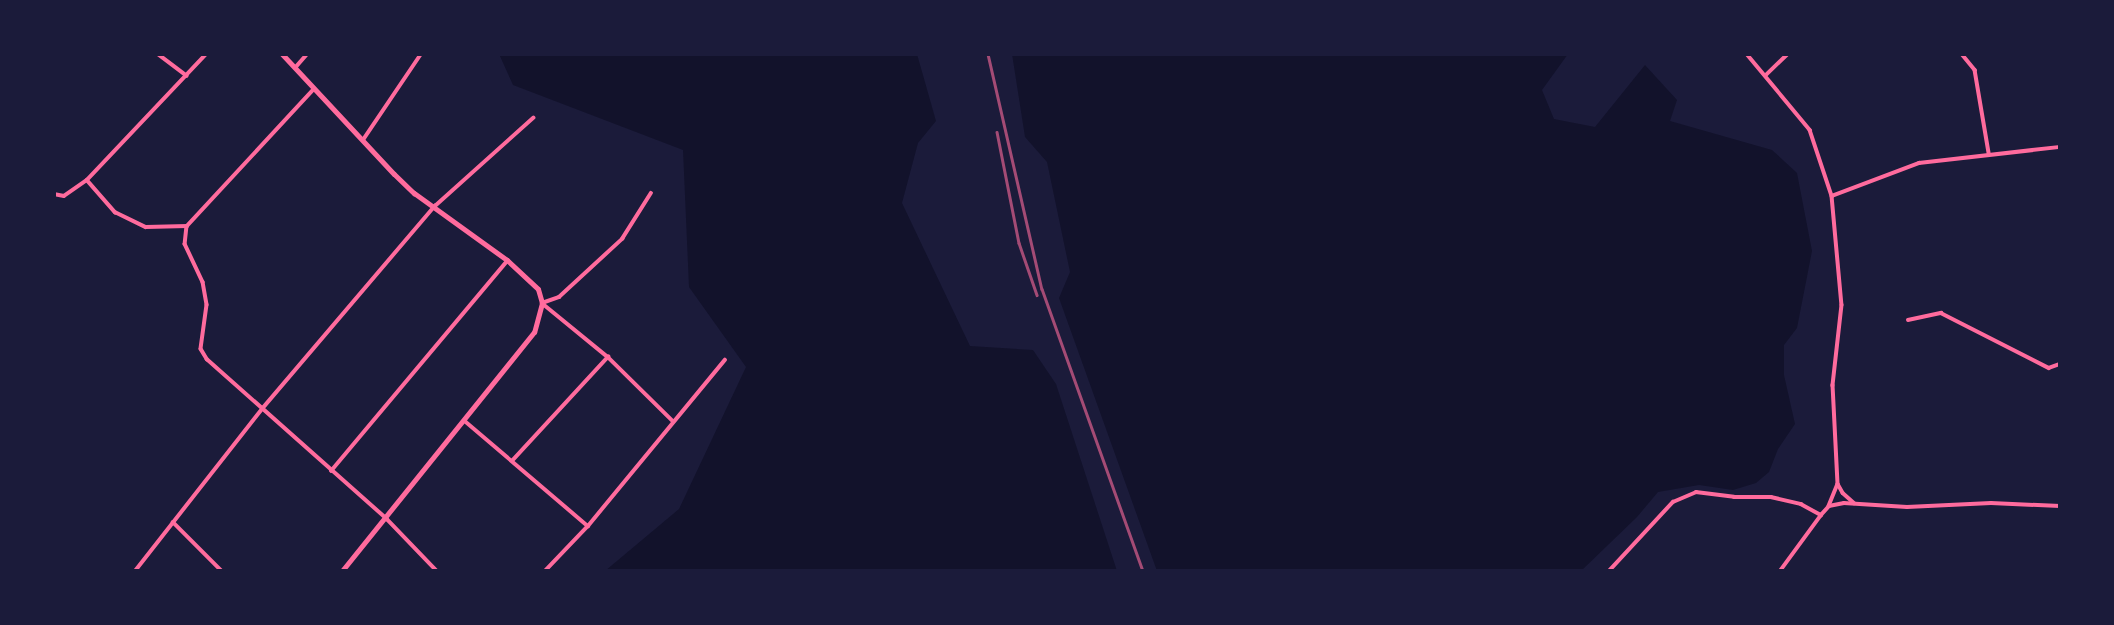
<!DOCTYPE html>
<html>
<head>
<meta charset="utf-8">
<style>
	body { margin:0 }
	#map { position:relative; width:2114px; height:625px; overflow:hidden; background:#1b1b3a; font-family:Raleway,sans-serif }
	div>[style] { position:absolute }
	.water>* { inset:0; background:#12122b }
	.minor>* { height:3.5px; margin:-1.75px; padding:0 1.75px; transform-origin:1.75px; border-radius:1.75px; background:#ff6b9d }
	.primary>* { height:5px; margin:-2.5px; padding:0 2.5px; transform-origin:2.5px; border-radius:2.5px; background:#ff6b9d }
	.rail>* { height:2.5px; margin:-1.25px; padding:0 1.25px; transform-origin:1.25px; border-radius:1.25px; background:#a44b75 }
	span { translate:-50% -50%; white-space:nowrap; text-align:center; line-height:1.15; -webkit-text-stroke:7px #1b1b3a; paint-order:stroke }
	.frame { position:absolute; inset:0; border:56px solid #1b1b3a; pointer-events:none }
</style>
</head>
<body>
<div id="map">
	<div class="water">
		<div style="clip-path:polygon(499px 54px,917px 54px,936px 121px,918px 143px,902px 203px,970px 346px,1033px 350px,1056px 384px,1117px 571px,605px 571px,679px 509px,746px 367px,689px 287px,683px 150px,513px 85px)"></div>
		<div style="clip-path:polygon(1012px 54px,1568px 54px,1542px 90px,1554px 119px,1595px 127px,1645px 65px,1677px 100px,1670px 121px,1772px 150px,1797px 173px,1812px 251px,1797px 328px,1784px 345px,1784px 375px,1795px 424px,1778px 449px,1769px 472px,1756px 483px,1733px 490px,1699px 485px,1658px 492px,1637px 517px,1581px 571px,1157px 571px,1059px 298px,1070px 272px,1047px 162px,1025px 137px)"></div>
	</div>
	<div class="minor">
		<div style="left:158px;top:54px;width:36px;rotate:37deg"></div>
		<div style="left:1747px;top:54px;width:99px;rotate:50.3deg"></div>
		<div style="left:1810px;top:130px;width:70px;rotate:71.6deg"></div>
		<div style="left:1832px;top:196px;width:109px;rotate:84.8deg"></div>
		<div style="left:1842px;top:305px;width:81px;rotate:96.4deg"></div>
		<div style="left:1833px;top:385px;width:99px;rotate:87.1deg"></div>
		<div style="left:1838px;top:484px;width:24px;rotate:112deg"></div>
		<div style="left:1962px;top:54px;width:21px;rotate:51deg"></div>
		<div style="left:1975px;top:70px;width:84px;rotate:80.4deg"></div>
		<div style="left:295px;top:68px;width:18px;rotate:-49deg"></div>
		<div style="left:1766px;top:75px;width:30px;rotate:-44deg"></div>
		<div style="left:363px;top:140px;width:104px;rotate:-56deg"></div>
		<div style="left:87px;top:180px;width:173px;rotate:-46.6deg"></div>
		<div style="left:54px;top:194px;width:10px;rotate:11deg"></div>
		<div style="left:64px;top:196px;width:28px;rotate:-35deg"></div>
		<div style="left:87px;top:180px;width:43px;rotate:48.8deg"></div>
		<div style="left:115px;top:212px;width:34px;rotate:26deg"></div>
		<div style="left:146px;top:227px;width:41px;rotate:-1.4deg"></div>
		<div style="left:187px;top:226px;width:18px;rotate:96deg"></div>
		<div style="left:185px;top:244px;width:42px;rotate:64.7deg"></div>
		<div style="left:203px;top:282px;width:23px;rotate:80deg"></div>
		<div style="left:207px;top:305px;width:44px;rotate:97.8deg"></div>
		<div style="left:201px;top:349px;width:12px;rotate:59deg"></div>
		<div style="left:207px;top:359px;width:241px;rotate:41.6deg"></div>
		<div style="left:387px;top:519px;width:72px;rotate:46.1deg"></div>
		<div style="left:1832px;top:196px;width:93px;rotate:-20.8deg"></div>
		<div style="left:1919px;top:163px;width:142px;rotate:-6.5deg"></div>
		<div style="left:187px;top:226px;width:187px;rotate:-47.2deg"></div>
		<div style="left:542px;top:303px;width:85px;rotate:39.3deg"></div>
		<div style="left:608px;top:357px;width:91px;rotate:44.6deg"></div>
		<div style="left:542px;top:303px;width:18px;rotate:-19deg"></div>
		<div style="left:559px;top:297px;width:86px;rotate:-42.6deg"></div>
		<div style="left:622px;top:239px;width:54px;rotate:-57.8deg"></div>
		<div style="left:1908px;top:320px;width:34px;rotate:-12deg"></div>
		<div style="left:1941px;top:313px;width:121px;rotate:27deg"></div>
		<div style="left:2049px;top:368px;width:12px;rotate:-20deg"></div>
		<div style="left:465px;top:421px;width:162px;rotate:40.5deg"></div>
		<div style="left:512px;top:461px;width:142px;rotate:-47.3deg"></div>
		<div style="left:331px;top:471px;width:274px;rotate:-50deg"></div>
		<div style="left:1838px;top:484px;width:10px;rotate:61deg"></div>
		<div style="left:1843px;top:493px;width:15px;rotate:42deg"></div>
		<div style="left:173px;top:522px;width:69px;rotate:45deg"></div>
		<div style="left:135px;top:571px;width:206px;rotate:-51.9deg"></div>
		<div style="left:262px;top:409px;width:267px;rotate:-49.6deg"></div>
		<div style="left:435px;top:206px;width:132px;rotate:-41.9deg"></div>
		<div style="left:545px;top:571px;width:62px;rotate:-46.3deg"></div>
		<div style="left:588px;top:526px;width:215px;rotate:-50.5deg"></div>
		<div style="left:1609px;top:571px;width:94px;rotate:-47.2deg"></div>
		<div style="left:1673px;top:502px;width:25px;rotate:-23deg"></div>
		<div style="left:1696px;top:492px;width:38px;rotate:7deg"></div>
		<div style="left:1734px;top:497px;width:37px"></div>
		<div style="left:1771px;top:497px;width:31px;rotate:13deg"></div>
		<div style="left:1801px;top:504px;width:23px;rotate:29deg"></div>
		<div style="left:1780px;top:571px;width:69px;rotate:-53.8deg"></div>
		<div style="left:1821px;top:515px;width:12px;rotate:-48deg"></div>
		<div style="left:1829px;top:506px;width:15px;rotate:-11deg"></div>
		<div style="left:1844px;top:503px;width:63px;rotate:3.6deg"></div>
		<div style="left:1907px;top:507px;width:84px;rotate:-2.7deg"></div>
		<div style="left:1991px;top:503px;width:69px;rotate:2.5deg"></div>
	</div>
	<div class="primary">
		<div style="left:282px;top:54px;width:164px;rotate:47deg"></div>
		<div style="left:394px;top:174px;width:28px;rotate:44deg"></div>
		<div style="left:414px;top:193px;width:115px;rotate:35.8deg"></div>
		<div style="left:507px;top:260px;width:42px;rotate:43.1deg"></div>
		<div style="left:538px;top:289px;width:15px;rotate:74deg"></div>
		<div style="left:542px;top:303px;width:30px;rotate:105deg"></div>
		<div style="left:534px;top:332px;width:307px;rotate:128.8deg"></div>
	</div>
	<div class="rail">
		<div style="left:988px;top:54px;width:241px;rotate:77.1deg"></div>
		<div style="left:1042px;top:289px;width:300px;rotate:70.3deg"></div>
		<div style="left:997px;top:132px;width:113px;rotate:78.8deg"></div>
		<div style="left:1019px;top:243px;width:55px;rotate:70.9deg"></div>
	</div>
	<div class="frame"></div>
</div>
</body>
</html>
